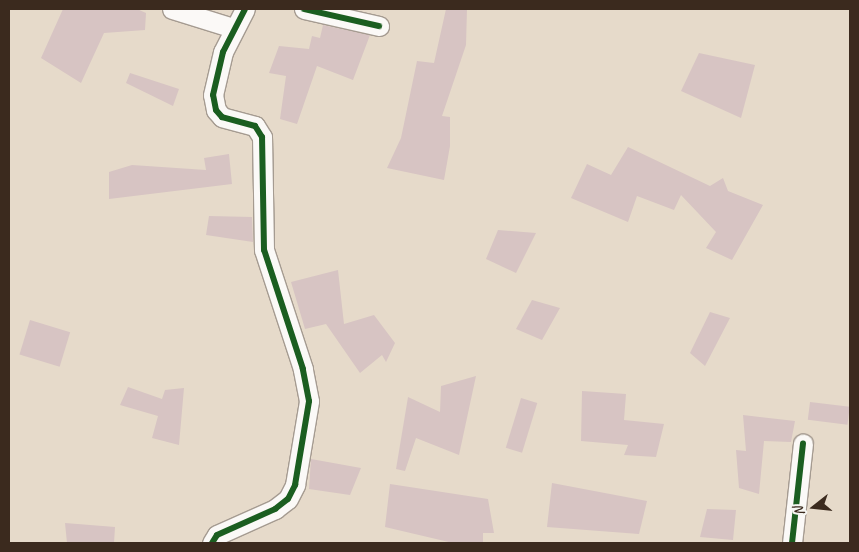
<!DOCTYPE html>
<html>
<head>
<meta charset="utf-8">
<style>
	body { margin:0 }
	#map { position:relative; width:859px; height:552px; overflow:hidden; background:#e6daca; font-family:Caveat,sans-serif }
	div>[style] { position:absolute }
	.building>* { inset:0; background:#d7c4c3; transform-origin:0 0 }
	.roads { filter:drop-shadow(1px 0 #a59b91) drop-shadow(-1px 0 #a59b91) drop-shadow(0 1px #a59b91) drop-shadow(0 -1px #a59b91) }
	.street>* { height:19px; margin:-9.5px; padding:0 9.5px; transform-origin:9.5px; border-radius:9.5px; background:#fbf9f7 }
	.cycleway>* { height:6px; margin:-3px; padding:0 3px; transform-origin:3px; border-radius:3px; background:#1b5e20 }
	span { translate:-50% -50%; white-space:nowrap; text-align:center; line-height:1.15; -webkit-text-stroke:4px #f6f6f2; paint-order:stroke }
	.frame { position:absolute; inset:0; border:10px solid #3b2a1e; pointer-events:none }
	.north { position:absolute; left:789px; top:482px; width:50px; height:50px; -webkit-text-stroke:4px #f6f6f2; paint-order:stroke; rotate:254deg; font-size:14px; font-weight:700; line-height:20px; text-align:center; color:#3b2a1e }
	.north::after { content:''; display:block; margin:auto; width:18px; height:22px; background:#3b2a1e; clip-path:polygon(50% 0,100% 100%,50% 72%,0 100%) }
</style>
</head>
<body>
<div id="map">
	<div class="building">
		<div style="clip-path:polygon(63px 9px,137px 9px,146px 13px,145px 30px,104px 33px,81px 83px,41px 58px)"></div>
		<div style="clip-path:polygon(446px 9px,467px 9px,466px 45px,442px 116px,450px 117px,450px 146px,444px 180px,387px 168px,401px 138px,417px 61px,434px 63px)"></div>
		<div style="clip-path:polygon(323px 25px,370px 35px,353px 80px,317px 66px,297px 124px,280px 119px,286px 76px,269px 73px,279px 46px,309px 49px,312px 36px,320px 38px)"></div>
		<div style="clip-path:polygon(699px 53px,755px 65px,741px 118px,681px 91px)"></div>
		<div style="clip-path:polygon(130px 73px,179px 89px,173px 106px,126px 83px)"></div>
		<div style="clip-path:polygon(628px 147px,710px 186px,723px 178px,728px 191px,763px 205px,732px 260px,706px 248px,716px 232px,681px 195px,674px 210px,637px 196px,628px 222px,571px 198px,587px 164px,611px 175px)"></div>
		<div style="clip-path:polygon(229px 154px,232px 184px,109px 199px,109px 172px,132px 165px,206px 170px,204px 158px)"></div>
		<div style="clip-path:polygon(209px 216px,252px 217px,253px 242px,206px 235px)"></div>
		<div style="clip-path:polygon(498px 230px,536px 233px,516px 273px,486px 259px)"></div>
		<div style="clip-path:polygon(338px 270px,344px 324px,374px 315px,395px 343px,386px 362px,382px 355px,360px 373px,326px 324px,305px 329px,291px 282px)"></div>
		<div style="clip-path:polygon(532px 300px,560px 308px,542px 340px,516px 329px)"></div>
		<div style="clip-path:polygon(710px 312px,730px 318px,705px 366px,690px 353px)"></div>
		<div style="left:30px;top:320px;width:42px;height:36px;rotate:17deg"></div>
		<div style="clip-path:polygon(476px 376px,459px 455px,416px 438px,405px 471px,396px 469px,408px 397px,440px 412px,441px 386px)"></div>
		<div style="clip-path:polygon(128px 387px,162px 399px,165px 390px,184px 388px,179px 445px,152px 438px,158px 416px,120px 405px)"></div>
		<div style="clip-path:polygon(582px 391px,626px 394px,624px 420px,664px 424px,656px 457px,624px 455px,628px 445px,581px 441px)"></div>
		<div style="left:521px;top:398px;width:17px;height:52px;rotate:17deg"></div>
		<div style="left:810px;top:402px;width:40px;height:18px;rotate:7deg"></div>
		<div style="clip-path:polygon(743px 415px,795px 421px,791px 442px,764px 441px,759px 494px,739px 488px,736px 450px,746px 451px)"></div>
		<div style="clip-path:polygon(311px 459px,361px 468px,350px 495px,309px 489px)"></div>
		<div style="clip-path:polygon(552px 483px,647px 501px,639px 534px,547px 527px)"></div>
		<div style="clip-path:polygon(390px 484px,488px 499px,494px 533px,483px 533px,483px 543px,453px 543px,385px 527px)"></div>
		<div style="clip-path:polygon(707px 509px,736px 510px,733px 540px,700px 537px)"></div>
		<div style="clip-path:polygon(65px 523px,115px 527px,114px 543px,67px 543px)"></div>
	</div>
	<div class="roads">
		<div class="street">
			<div style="left:172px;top:9px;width:64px;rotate:17.3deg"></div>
			<div style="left:304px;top:9px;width:77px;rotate:12.8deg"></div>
			<div style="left:212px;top:543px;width:9px;rotate:-58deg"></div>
			<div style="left:217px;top:535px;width:64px;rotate:-24.1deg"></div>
			<div style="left:275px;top:509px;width:16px;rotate:-38deg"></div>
			<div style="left:288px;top:499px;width:16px;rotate:-63deg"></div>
			<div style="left:295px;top:485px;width:85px;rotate:-80.5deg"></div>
			<div style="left:309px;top:401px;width:33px;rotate:-101deg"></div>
			<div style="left:303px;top:369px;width:125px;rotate:-108.1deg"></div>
			<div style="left:264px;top:250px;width:113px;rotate:-91deg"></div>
			<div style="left:262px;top:137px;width:13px;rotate:-122deg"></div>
			<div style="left:255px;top:126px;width:34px;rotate:-165deg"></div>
			<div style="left:222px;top:117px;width:9px;rotate:-131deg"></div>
			<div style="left:216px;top:110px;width:15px;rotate:-101deg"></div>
			<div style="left:213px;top:95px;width:44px;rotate:-76.9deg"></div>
			<div style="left:223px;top:52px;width:48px;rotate:-62.9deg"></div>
			<div style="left:792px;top:543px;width:100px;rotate:-83.7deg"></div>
		</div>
	</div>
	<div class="cycleway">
		<div style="left:304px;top:9px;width:77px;rotate:12.8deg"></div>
		<div style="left:212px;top:543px;width:9px;rotate:-58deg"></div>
		<div style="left:217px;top:535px;width:64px;rotate:-24.1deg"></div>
		<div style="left:275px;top:509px;width:16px;rotate:-38deg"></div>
		<div style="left:288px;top:499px;width:16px;rotate:-63deg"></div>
		<div style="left:295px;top:485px;width:85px;rotate:-80.5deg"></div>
		<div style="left:309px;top:401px;width:33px;rotate:-101deg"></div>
		<div style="left:303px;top:369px;width:125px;rotate:-108.1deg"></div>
		<div style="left:264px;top:250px;width:113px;rotate:-91deg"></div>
		<div style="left:262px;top:137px;width:13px;rotate:-122deg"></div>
		<div style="left:255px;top:126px;width:34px;rotate:-165deg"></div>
		<div style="left:222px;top:117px;width:9px;rotate:-131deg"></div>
		<div style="left:216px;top:110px;width:15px;rotate:-101deg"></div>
		<div style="left:213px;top:95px;width:44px;rotate:-76.9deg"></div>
		<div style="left:223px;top:52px;width:48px;rotate:-62.9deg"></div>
		<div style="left:792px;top:543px;width:100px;rotate:-83.7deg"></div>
	</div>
	<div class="frame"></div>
	<div class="north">N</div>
</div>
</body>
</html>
